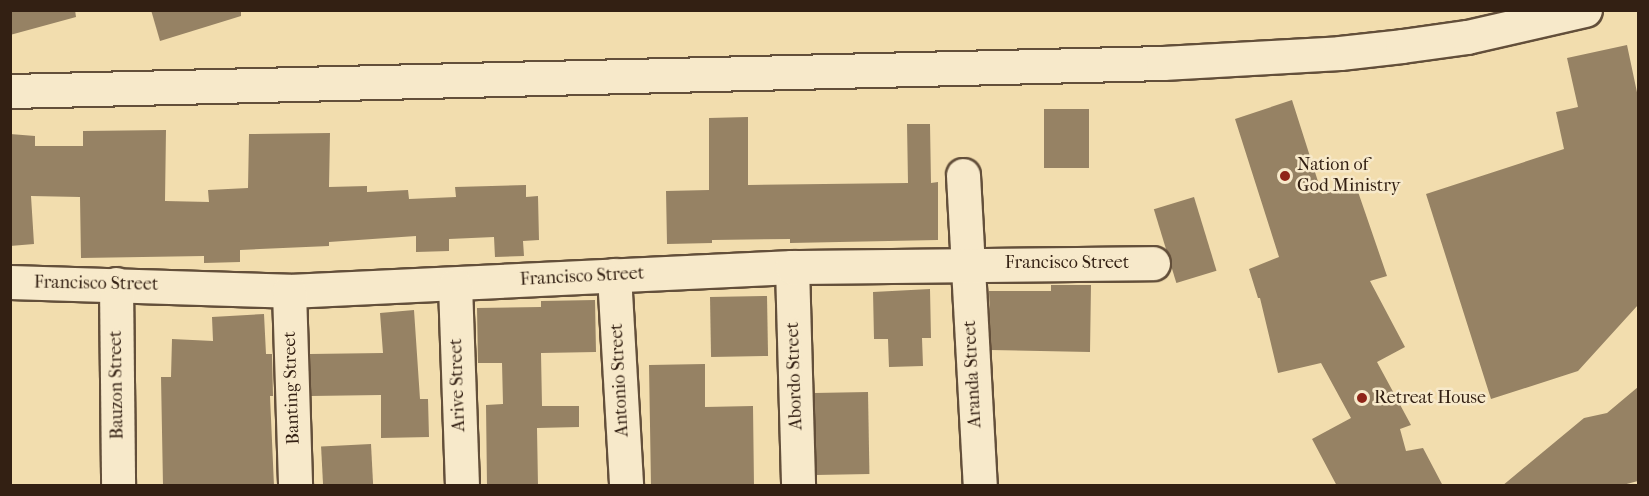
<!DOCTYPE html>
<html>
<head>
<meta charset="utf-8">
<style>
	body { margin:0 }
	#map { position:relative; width:1649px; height:496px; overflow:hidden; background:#f2ddae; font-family:"IM FELL French Canon",serif }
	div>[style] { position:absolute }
	.building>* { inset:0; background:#968264; transform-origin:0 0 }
	.roads { filter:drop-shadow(2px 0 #634f3a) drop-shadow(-2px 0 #634f3a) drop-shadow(0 2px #634f3a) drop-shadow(0 -2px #634f3a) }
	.minor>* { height:33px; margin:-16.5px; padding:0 16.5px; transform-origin:16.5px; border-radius:16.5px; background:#f7e9ca }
	.dots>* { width:16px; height:16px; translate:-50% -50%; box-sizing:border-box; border:3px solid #f7e9ca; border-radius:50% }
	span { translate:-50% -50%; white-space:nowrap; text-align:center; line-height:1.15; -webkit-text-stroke:5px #f7e9ca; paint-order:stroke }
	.poi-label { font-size:18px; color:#332013 }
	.left { translate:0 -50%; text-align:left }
	.street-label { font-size:18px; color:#332013 }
	.frame { position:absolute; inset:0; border:12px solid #332013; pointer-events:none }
</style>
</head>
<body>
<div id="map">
	<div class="building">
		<div style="clip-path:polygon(10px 10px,75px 10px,76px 17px,10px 35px)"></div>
		<div style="clip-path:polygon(151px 10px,241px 10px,241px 16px,160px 41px)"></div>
		<div style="clip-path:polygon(1627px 45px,1638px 97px,1638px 305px,1578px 371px,1491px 399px,1426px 194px,1564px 149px,1556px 112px,1578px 107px,1567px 58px)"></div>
		<div style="clip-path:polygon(1292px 100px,1322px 194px,1355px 183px,1387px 276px,1370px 281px,1405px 347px,1377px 362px,1411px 425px,1400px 429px,1406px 451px,1423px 448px,1443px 486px,1337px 486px,1312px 439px,1351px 418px,1321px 363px,1278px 373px,1260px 298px,1258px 298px,1249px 269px,1279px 257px,1235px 119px)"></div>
		<div style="left:1044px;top:109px;width:45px;height:59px"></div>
		<div style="clip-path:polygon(748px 117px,748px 185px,908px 183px,907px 124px,930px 124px,931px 183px,938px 182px,938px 240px,790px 243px,790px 239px,712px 240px,712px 243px,667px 244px,666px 191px,709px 190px,709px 118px)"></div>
		<div style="clip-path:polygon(166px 130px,165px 201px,209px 202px,208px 190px,248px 188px,249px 134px,330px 133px,329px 187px,367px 186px,367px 192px,408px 190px,409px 199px,456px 197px,455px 187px,526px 185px,526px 197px,538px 196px,539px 240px,523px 241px,524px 256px,495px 257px,494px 237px,449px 239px,449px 251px,416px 252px,416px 236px,329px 242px,329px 246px,240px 250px,240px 262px,204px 263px,204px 256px,81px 258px,80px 197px,31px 196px,34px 244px,10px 246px,10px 134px,35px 136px,35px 146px,83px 146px,83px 131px)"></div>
		<div style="left:1194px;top:197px;width:77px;height:42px;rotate:73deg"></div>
		<div style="clip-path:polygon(1051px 285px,1091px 285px,1090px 352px,991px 350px,989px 291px,1051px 291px)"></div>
		<div style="clip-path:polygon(930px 289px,931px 338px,922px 338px,923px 366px,889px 367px,888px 339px,874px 339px,873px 292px)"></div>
		<div style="left:767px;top:296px;width:60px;height:57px;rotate:89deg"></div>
		<div style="clip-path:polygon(595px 300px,596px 352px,541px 353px,542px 406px,579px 406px,579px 427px,537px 428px,538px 486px,487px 486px,486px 405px,503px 404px,502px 363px,478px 363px,477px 308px,541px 307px,541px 301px)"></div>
		<div style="clip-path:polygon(414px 310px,420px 399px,428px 399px,429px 437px,381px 438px,381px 395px,311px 396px,310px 354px,383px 353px,380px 313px)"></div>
		<div style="clip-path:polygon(264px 314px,266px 354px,272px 354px,273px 396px,270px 396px,274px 486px,163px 486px,161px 377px,171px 377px,172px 339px,213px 341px,212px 317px)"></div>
		<div style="clip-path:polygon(705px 364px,705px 407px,753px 406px,754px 486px,651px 486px,649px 365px)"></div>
		<div style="clip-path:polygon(1638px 387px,1638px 481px,1619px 486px,1502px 486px,1584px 418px,1607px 413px)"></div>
		<div style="left:868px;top:392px;width:82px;height:54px;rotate:89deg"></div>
		<div style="left:371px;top:444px;width:42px;height:50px;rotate:87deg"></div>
	</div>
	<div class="roads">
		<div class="minor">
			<div style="left:10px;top:91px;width:1153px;rotate:-1.39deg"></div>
			<div style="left:1163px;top:63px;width:177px;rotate:-3.2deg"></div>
			<div style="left:1340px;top:53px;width:62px;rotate:-6.4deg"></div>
			<div style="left:1402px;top:46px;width:66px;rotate:-7.9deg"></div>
			<div style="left:1467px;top:37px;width:121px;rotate:-12.9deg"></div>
			<div style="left:963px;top:175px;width:311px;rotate:86.9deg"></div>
			<div style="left:792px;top:267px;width:219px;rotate:88.4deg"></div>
			<div style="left:614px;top:275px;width:211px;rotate:86.7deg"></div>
			<div style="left:10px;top:282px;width:279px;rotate:1.8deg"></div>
			<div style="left:289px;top:291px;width:504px;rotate:-2.73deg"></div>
			<div style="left:792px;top:267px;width:361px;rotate:-0.6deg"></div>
			<div style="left:116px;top:284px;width:202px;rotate:89.4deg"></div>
			<div style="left:455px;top:285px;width:201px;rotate:88deg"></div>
			<div style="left:289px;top:291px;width:195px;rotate:88.2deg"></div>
		</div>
	</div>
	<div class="dots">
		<div style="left:1285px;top:176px;background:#8f2418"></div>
		<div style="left:1362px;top:398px;background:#8f2418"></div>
	</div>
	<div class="poi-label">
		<span class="left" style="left:1297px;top:176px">Nation of<br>God Ministry</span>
		<span class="left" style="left:1374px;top:398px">Retreat House</span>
	</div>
	<div class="street-label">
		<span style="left:1067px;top:263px">Francisco Street</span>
		<span style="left:582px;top:277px;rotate:-3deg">Francisco Street</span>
		<span style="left:96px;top:284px;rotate:1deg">Francisco Street</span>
		<span style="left:973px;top:374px;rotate:-93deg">Aranda Street</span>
		<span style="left:795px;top:376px;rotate:-92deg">Abordo Street</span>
		<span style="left:620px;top:380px;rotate:-93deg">Antonio Street</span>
		<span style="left:117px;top:385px;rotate:-91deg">Bauzon Street</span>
		<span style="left:458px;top:385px;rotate:-92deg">Arive Street</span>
		<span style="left:292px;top:388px;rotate:-92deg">Banting Street</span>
	</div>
	<div class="frame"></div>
</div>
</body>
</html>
